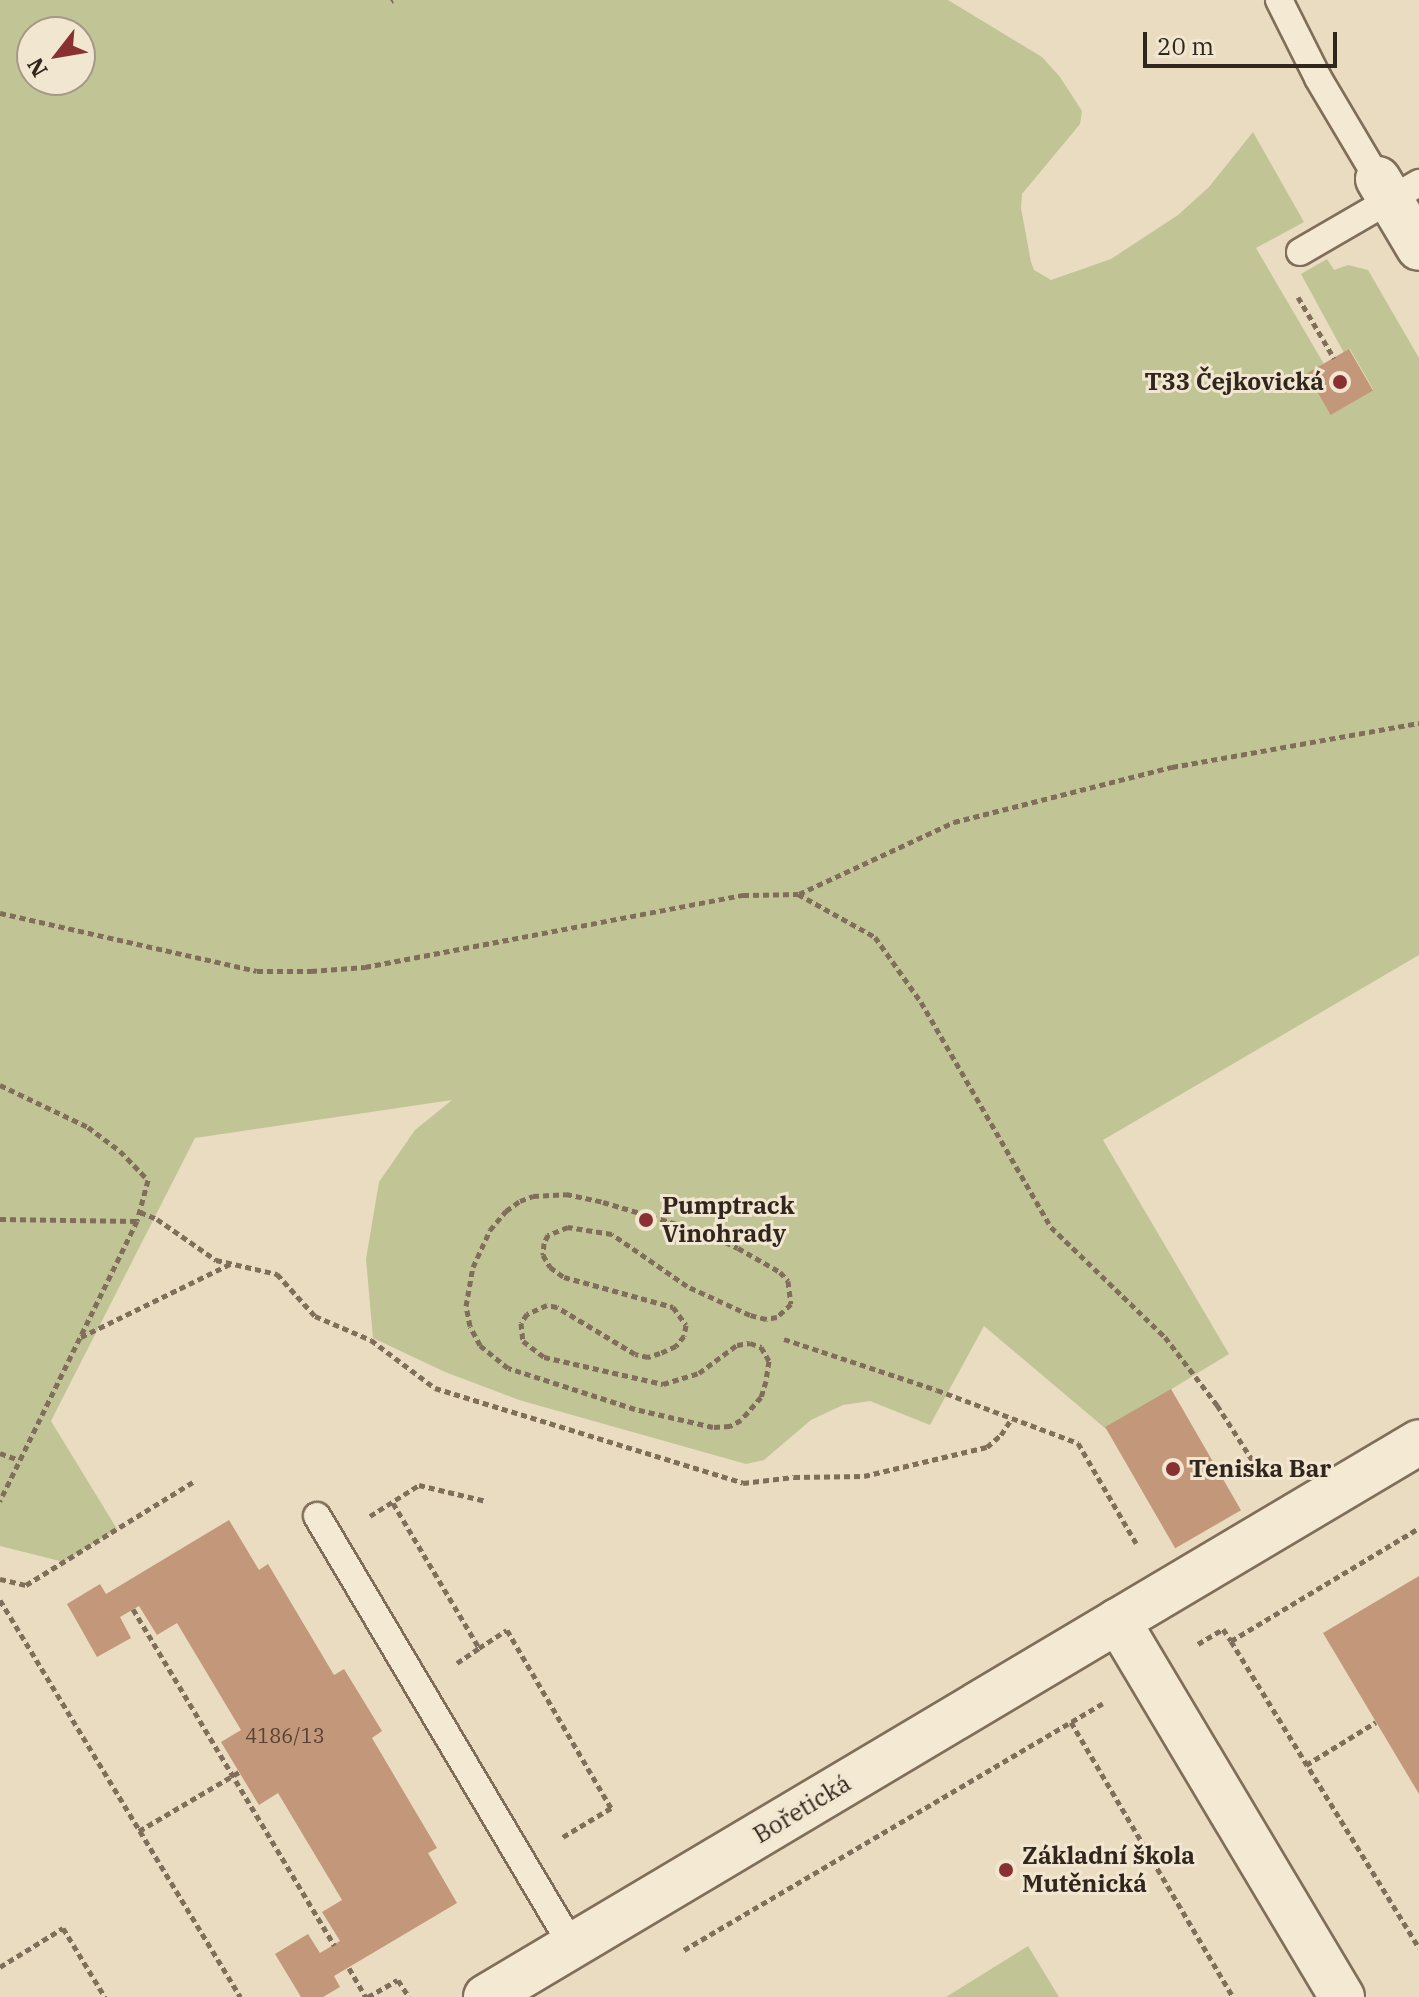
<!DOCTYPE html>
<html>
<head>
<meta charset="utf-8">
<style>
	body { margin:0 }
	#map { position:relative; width:1419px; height:1997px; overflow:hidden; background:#e9dcc1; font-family:"IBM Plex Serif",serif }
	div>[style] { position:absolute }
	.green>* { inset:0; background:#c1c596 }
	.building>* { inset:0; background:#c3977a; transform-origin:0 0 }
	.path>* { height:5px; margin-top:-2.5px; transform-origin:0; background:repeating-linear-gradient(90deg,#806e5a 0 6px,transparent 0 10px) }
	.roads { filter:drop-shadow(2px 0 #806e5a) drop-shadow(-2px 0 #806e5a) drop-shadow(0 2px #806e5a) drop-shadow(0 -2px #806e5a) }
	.lane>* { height:26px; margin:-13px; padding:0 13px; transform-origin:13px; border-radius:13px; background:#f4ead3 }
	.street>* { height:44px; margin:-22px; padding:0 22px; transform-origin:22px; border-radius:22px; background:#f4ead3 }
	.dots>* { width:22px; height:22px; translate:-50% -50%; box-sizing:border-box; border:4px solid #f1e6cf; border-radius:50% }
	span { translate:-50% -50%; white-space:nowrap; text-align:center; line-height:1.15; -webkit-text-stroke:6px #f1e6cf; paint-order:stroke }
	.number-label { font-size:20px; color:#564234 }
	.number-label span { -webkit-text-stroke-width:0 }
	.poi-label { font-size:24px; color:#31261d; font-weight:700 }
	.right { translate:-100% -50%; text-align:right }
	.left { translate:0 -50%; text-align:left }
	.street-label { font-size:24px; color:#31261d }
	.north { position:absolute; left:16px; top:16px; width:80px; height:80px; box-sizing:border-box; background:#f1e6cf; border:2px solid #a49988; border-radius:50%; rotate:239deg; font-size:22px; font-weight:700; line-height:32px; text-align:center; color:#31261d }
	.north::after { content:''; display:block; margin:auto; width:28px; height:36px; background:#893033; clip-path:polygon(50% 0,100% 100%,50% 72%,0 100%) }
	.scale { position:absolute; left:1143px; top:32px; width:194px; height:36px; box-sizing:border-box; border:4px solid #31261d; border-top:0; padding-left:10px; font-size:24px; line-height:28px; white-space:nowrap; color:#31261d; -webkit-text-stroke:6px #f1e6cf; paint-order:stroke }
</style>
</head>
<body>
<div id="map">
	<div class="green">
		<div style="clip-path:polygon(evenodd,0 0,948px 0,1042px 57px,1060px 77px,1082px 111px,1080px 124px,1022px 194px,1021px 208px,1031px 262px,1034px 270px,1051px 280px,1111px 259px,1178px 215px,1209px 187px,1253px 132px,1304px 222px,1256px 248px,1324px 364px,1307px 374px,1330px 414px,1373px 389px,1350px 349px,1344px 353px,1301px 274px,1327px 259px,1334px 270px,1348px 265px,1368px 270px,1419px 358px,1419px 955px,1103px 1140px,1229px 1354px,1106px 1429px,984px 1326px,930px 1425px,870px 1401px,843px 1405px,811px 1420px,764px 1460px,746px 1464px,519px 1400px,445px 1372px,373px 1338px,366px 1259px,379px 1182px,415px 1130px,452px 1100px,195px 1138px,51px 1421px,117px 1529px,64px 1562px,0 1546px,0 0,32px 32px,80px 32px,80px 80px,32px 80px,32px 32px)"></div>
		<div style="clip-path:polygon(1028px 1946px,1059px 1997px,946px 1997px)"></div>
	</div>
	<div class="building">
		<div style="left:1349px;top:349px;width:48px;height:49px;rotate:60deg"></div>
		<div style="left:1171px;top:1389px;width:140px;height:76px;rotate:60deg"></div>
		<div style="clip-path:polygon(229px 1520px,259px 1570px,268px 1564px,334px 1675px,344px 1669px,382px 1731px,372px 1738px,437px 1848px,428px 1853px,457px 1903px,334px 1976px,340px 1987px,323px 1997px,301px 1997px,275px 1954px,308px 1934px,320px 1953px,340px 1941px,322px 1912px,342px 1900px,278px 1793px,259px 1805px,221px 1742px,241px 1730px,177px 1623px,157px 1635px,139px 1606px,120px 1617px,131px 1638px,97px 1657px,67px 1604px,100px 1584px,106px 1594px)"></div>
		<div style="clip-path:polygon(1419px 1576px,1419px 1794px,1323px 1633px)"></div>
	</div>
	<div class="path">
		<div style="left:391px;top:1px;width:2px;rotate:-27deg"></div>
		<div style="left:1298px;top:297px;width:71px;rotate:59.5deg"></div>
		<div style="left:799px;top:894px;width:171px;rotate:-24.9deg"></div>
		<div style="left:954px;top:822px;width:225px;rotate:-14.2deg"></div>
		<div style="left:1172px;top:767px;width:251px;rotate:-10.1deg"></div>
		<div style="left:0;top:913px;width:263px;rotate:12.7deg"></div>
		<div style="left:257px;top:971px;width:54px"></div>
		<div style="left:311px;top:971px;width:54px;rotate:-4.2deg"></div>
		<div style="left:365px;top:967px;width:385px;rotate:-10.8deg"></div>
		<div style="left:743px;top:895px;width:55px;rotate:-1deg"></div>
		<div style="left:798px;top:894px;width:88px;rotate:29.2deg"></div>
		<div style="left:875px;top:937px;width:80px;rotate:54.7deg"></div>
		<div style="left:921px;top:1002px;width:260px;rotate:60deg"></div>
		<div style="left:1051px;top:1227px;width:158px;rotate:44deg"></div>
		<div style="left:1165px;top:1337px;width:86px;rotate:52.6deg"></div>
		<div style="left:1217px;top:1405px;width:80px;rotate:57.3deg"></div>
		<div style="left:0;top:1085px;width:98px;rotate:25.5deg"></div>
		<div style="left:88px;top:1127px;width:40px;rotate:37deg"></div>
		<div style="left:120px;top:1151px;width:40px;rotate:46deg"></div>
		<div style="left:148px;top:1180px;width:42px;rotate:105deg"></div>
		<div style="left:137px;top:1221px;width:312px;rotate:116.1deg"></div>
		<div style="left:566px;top:1194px;width:38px;rotate:12deg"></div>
		<div style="left:603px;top:1202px;width:109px;rotate:16.6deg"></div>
		<div style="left:707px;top:1233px;width:34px;rotate:26deg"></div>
		<div style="left:738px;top:1248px;width:48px;rotate:29.7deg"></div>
		<div style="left:780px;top:1272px;width:12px;rotate:48deg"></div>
		<div style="left:788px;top:1281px;width:23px;rotate:83deg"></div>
		<div style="left:791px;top:1304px;width:19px;rotate:137deg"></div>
		<div style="left:777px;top:1317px;width:11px;rotate:170deg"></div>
		<div style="left:766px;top:1319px;width:16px;rotate:-166deg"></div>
		<div style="left:750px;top:1315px;width:69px;rotate:-155.3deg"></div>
		<div style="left:687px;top:1286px;width:91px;rotate:-145.3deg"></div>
		<div style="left:612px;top:1234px;width:45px;rotate:-171deg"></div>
		<div style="left:568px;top:1227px;width:22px;rotate:158deg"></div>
		<div style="left:548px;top:1235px;width:9px;rotate:117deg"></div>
		<div style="left:544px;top:1243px;width:12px;rotate:95deg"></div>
		<div style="left:543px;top:1255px;width:14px;rotate:60deg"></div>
		<div style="left:550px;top:1267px;width:17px;rotate:36deg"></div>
		<div style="left:564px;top:1277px;width:113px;rotate:15.4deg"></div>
		<div style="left:673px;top:1307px;width:22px;rotate:54deg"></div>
		<div style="left:686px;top:1325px;width:11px;rotate:100deg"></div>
		<div style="left:684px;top:1336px;width:13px;rotate:129deg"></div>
		<div style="left:676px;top:1346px;width:17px;rotate:156deg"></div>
		<div style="left:660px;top:1353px;width:13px;rotate:162deg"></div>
		<div style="left:648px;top:1357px;width:13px;rotate:-167deg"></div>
		<div style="left:635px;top:1354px;width:91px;rotate:-148.9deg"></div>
		<div style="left:557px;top:1307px;width:10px;rotate:-169deg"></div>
		<div style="left:547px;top:1305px;width:22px;rotate:156deg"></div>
		<div style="left:527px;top:1314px;width:11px;rotate:124deg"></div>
		<div style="left:521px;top:1323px;width:18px;rotate:84deg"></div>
		<div style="left:523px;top:1341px;width:26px;rotate:37deg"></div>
		<div style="left:544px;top:1357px;width:122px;rotate:12.8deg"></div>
		<div style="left:663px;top:1384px;width:38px;rotate:-17deg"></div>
		<div style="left:699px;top:1373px;width:47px;rotate:-36.4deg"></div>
		<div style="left:737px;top:1345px;width:13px;rotate:-9deg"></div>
		<div style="left:750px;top:1343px;width:12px;rotate:20deg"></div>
		<div style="left:761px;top:1347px;width:16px;rotate:60deg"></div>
		<div style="left:769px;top:1361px;width:20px;rotate:99deg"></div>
		<div style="left:766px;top:1381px;width:17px;rotate:107deg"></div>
		<div style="left:761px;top:1397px;width:30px;rotate:131deg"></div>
		<div style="left:741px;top:1420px;width:13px;rotate:151deg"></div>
		<div style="left:730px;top:1426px;width:17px;rotate:177deg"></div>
		<div style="left:713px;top:1427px;width:80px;rotate:-167deg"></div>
		<div style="left:635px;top:1409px;width:133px;rotate:-162.1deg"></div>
		<div style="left:508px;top:1368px;width:36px;rotate:-141deg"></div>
		<div style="left:480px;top:1345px;width:21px;rotate:-118deg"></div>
		<div style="left:470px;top:1326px;width:20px;rotate:-101deg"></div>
		<div style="left:466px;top:1306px;width:40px;rotate:-80deg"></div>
		<div style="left:473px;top:1267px;width:41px;rotate:-65.3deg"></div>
		<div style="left:490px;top:1230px;width:25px;rotate:-50deg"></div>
		<div style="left:506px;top:1211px;width:17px;rotate:-36deg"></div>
		<div style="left:520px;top:1201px;width:14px;rotate:-21deg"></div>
		<div style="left:533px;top:1196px;width:33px;rotate:-3deg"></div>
		<div style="left:140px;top:1212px;width:18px;rotate:22deg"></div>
		<div style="left:157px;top:1219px;width:72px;rotate:34.8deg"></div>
		<div style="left:216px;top:1260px;width:63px;rotate:12.9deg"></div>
		<div style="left:277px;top:1274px;width:57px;rotate:47.9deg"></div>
		<div style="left:315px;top:1316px;width:61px;rotate:23.2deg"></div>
		<div style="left:371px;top:1340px;width:80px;rotate:36.9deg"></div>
		<div style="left:435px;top:1388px;width:322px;rotate:17.1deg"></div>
		<div style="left:743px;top:1483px;width:51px;rotate:-6.7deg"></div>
		<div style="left:794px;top:1477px;width:70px;rotate:-0.8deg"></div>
		<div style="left:864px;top:1476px;width:126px;rotate:-13.3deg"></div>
		<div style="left:987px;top:1447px;width:18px;rotate:-41deg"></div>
		<div style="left:1001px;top:1435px;width:20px;rotate:-57deg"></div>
		<div style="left:0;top:1219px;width:137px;rotate:0.8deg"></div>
		<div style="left:81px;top:1337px;width:166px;rotate:-26.1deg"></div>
		<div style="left:784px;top:1339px;width:161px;rotate:18.4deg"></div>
		<div style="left:937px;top:1390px;width:151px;rotate:20.6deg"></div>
		<div style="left:1078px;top:1443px;width:116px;rotate:59.9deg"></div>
		<div style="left:0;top:1453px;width:20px;rotate:20deg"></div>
		<div style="left:393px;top:1503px;width:169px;rotate:59.3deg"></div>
		<div style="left:479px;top:1648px;width:33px;rotate:-33deg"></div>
		<div style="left:507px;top:1630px;width:206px;rotate:59.7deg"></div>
		<div style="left:611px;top:1808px;width:58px;rotate:149deg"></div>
		<div style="left:370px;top:1516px;width:58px;rotate:-32.3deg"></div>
		<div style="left:419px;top:1485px;width:69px;rotate:13.4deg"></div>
		<div style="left:0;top:1579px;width:27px;rotate:13deg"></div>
		<div style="left:26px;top:1585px;width:196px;rotate:-31.7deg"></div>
		<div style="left:0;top:1600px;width:464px;rotate:58.8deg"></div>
		<div style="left:133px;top:1609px;width:392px;rotate:59.1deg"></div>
		<div style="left:1231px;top:1641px;width:360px;rotate:58.5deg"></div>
		<div style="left:1198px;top:1644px;width:29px;rotate:-31deg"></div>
		<div style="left:1223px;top:1629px;width:14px;rotate:56deg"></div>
		<div style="left:1231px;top:1641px;width:219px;rotate:-31deg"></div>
		<div style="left:457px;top:1663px;width:27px;rotate:-34deg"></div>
		<div style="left:1071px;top:1722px;width:319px;rotate:59.5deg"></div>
		<div style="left:1306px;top:1765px;width:82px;rotate:-31.6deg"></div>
		<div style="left:139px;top:1831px;width:116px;rotate:-30.5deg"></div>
		<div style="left:684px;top:1950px;width:486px;rotate:-30.5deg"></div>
		<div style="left:0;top:1967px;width:74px;rotate:-31.8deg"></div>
		<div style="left:63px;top:1928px;width:81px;rotate:58.7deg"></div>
		<div style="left:349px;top:1968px;width:34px;rotate:60deg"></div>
		<div style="left:368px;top:1997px;width:34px;rotate:-30deg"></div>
		<div style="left:398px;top:1980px;width:20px;rotate:57deg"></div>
	</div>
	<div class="roads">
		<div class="lane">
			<div style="left:1279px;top:0;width:87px;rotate:63.4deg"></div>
			<div style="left:1318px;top:78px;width:117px;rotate:59.3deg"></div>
			<div style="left:1300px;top:252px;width:138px;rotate:-30.1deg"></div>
			<div style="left:317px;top:1516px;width:499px;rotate:59.3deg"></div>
		</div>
		<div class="street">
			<div style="left:1378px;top:179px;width:80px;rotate:59.3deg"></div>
			<div style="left:486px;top:1997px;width:735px;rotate:-30.75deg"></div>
			<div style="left:1342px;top:1997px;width:438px;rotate:-120.8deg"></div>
			<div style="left:1118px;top:1621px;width:350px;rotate:-30.7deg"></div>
		</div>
	</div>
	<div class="dots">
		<div style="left:1340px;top:382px;background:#893033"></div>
		<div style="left:646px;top:1220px;background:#893033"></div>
		<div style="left:1173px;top:1469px;background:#893033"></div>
		<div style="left:1006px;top:1870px;background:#893033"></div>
	</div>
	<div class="number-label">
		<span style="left:285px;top:1735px">4186/13</span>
	</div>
	<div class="poi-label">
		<span class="right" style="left:1324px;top:382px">T33 Čejkovická</span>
		<span class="left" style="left:662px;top:1220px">Pumptrack<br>Vinohrady</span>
		<span class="left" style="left:1189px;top:1469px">Teniska Bar</span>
		<span class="left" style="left:1022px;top:1870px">Základní škola<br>Mutěnická</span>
	</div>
	<div class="street-label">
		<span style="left:802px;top:1809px;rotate:-31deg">Bořetická</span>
	</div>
	<div class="north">N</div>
	<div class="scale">20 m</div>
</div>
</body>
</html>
